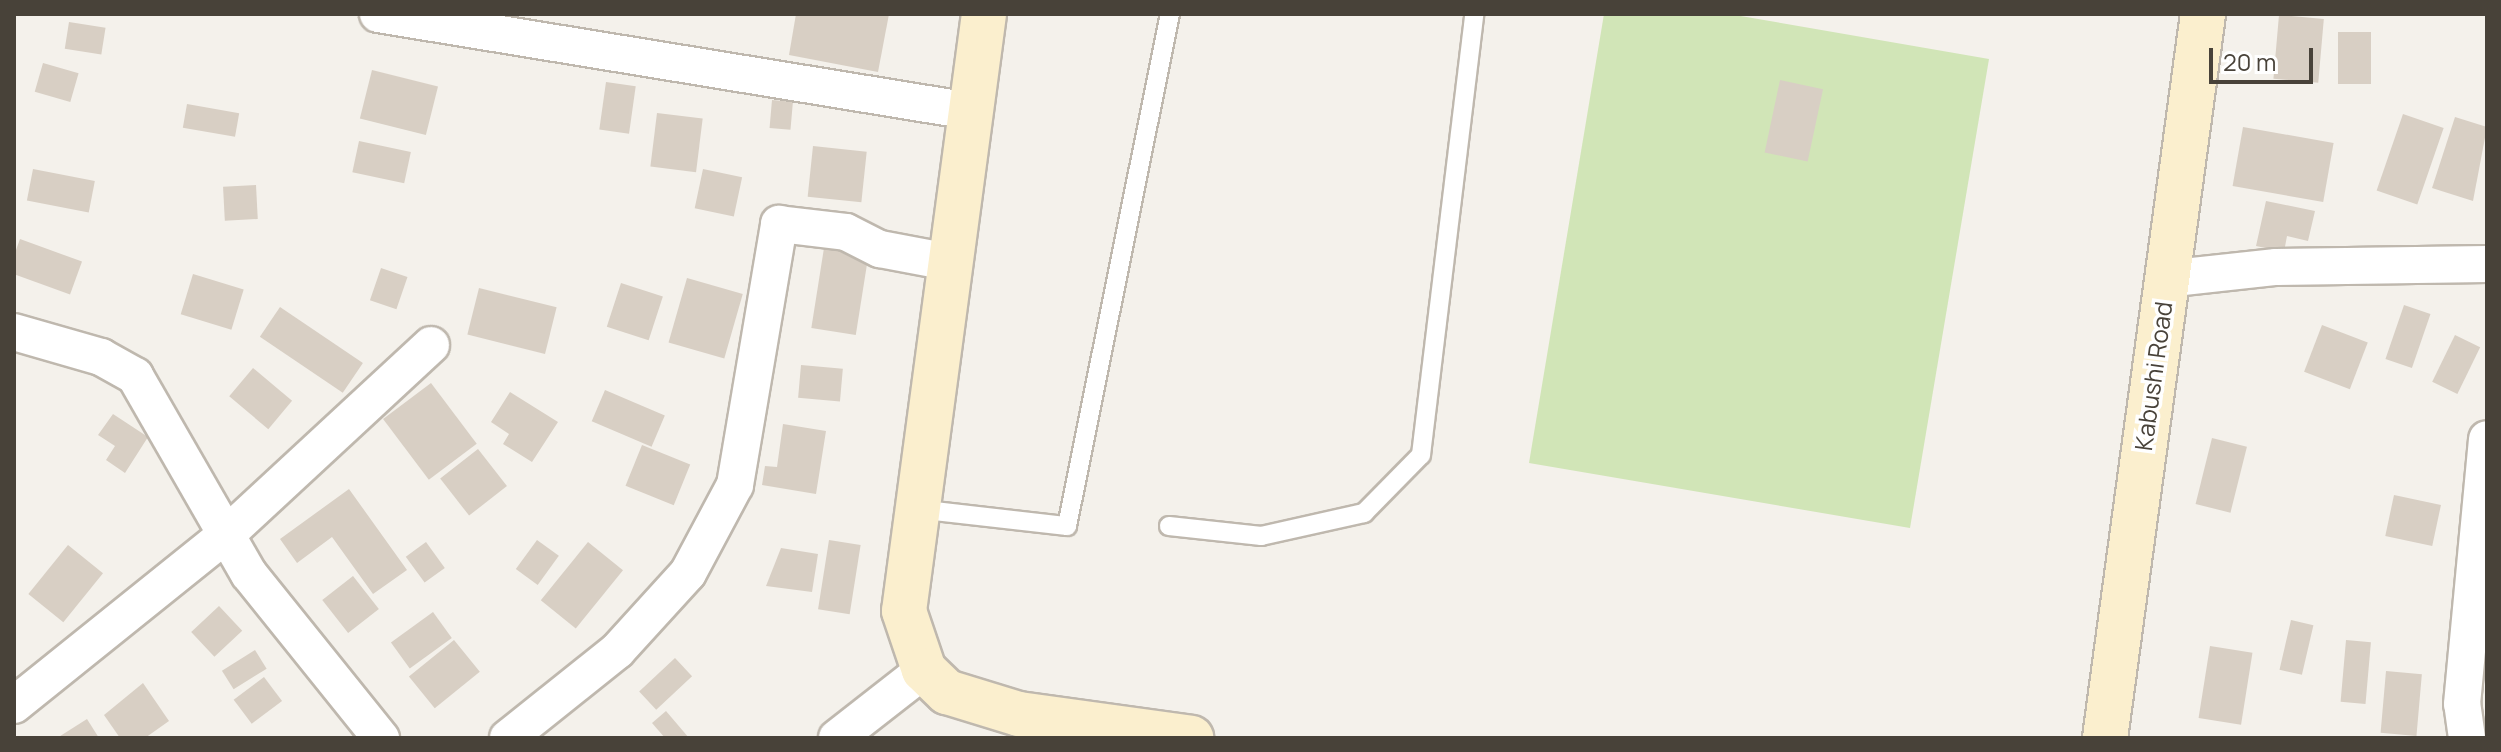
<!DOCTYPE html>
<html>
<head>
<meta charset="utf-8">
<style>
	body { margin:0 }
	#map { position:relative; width:2501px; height:752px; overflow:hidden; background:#f4f1eb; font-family:Manrope,sans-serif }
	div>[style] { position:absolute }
	.green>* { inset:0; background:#d1e5b7 }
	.building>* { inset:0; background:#d8cfc4; transform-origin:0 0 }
	.roads { filter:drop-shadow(2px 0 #bfb8ae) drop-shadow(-2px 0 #bfb8ae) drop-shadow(0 2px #bfb8ae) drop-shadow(0 -2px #bfb8ae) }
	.lane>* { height:18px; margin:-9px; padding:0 9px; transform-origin:9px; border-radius:9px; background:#fff }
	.street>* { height:36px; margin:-18px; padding:0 18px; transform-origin:18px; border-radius:18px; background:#fff }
	.secondary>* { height:44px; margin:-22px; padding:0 22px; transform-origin:22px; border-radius:22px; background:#fbefce }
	span { translate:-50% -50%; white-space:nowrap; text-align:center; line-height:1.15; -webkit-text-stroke:7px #fff; paint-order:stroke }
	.street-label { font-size:24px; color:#484239 }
	.frame { position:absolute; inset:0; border:16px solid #484239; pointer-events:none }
	.scale { position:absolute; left:2209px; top:48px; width:104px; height:36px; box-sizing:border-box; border:4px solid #484239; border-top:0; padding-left:10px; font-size:24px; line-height:28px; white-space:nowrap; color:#484239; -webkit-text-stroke:6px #fff; paint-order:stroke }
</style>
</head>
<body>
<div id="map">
	<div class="green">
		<div style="clip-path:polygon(1604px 14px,1729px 14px,1989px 59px,1910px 528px,1529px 463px)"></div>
	</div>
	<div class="building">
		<div style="clip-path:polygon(796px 14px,889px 14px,878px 72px,789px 55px)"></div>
		<div style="left:2279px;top:15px;width:45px;height:64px;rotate:5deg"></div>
		<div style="left:69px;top:22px;width:37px;height:27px;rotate:9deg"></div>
		<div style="left:2338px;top:32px;width:33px;height:52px"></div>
		<div style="left:43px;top:63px;width:37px;height:30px;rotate:16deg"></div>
		<div style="left:372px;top:70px;width:68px;height:50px;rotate:14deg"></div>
		<div style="left:1780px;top:80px;width:44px;height:74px;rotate:12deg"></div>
		<div style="left:606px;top:82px;width:30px;height:48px;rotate:8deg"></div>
		<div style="left:772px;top:100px;width:21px;height:28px;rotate:5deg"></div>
		<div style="left:187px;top:104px;width:53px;height:24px;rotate:10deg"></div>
		<div style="left:657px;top:113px;width:46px;height:54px;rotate:7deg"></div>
		<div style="left:2403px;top:114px;width:43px;height:81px;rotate:19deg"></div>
		<div style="clip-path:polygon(2455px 117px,2487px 127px,2473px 201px,2432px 188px)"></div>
		<div style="left:2243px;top:127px;width:92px;height:60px;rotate:10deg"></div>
		<div style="left:359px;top:141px;width:53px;height:32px;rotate:12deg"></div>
		<div style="left:813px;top:146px;width:54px;height:51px;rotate:6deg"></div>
		<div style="left:33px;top:169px;width:63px;height:32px;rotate:11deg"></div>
		<div style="left:703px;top:169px;width:40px;height:40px;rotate:12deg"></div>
		<div style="left:256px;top:185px;width:34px;height:33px;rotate:87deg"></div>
		<div style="clip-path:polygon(2266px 201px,2315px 211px,2308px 241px,2287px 236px,2284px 252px,2256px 246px)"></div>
		<div style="left:20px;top:239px;width:66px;height:35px;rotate:20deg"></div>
		<div style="left:824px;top:248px;width:45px;height:81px;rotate:9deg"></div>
		<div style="left:381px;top:268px;width:28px;height:34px;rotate:19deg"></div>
		<div style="left:193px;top:274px;width:53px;height:42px;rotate:17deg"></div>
		<div style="left:687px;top:278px;width:58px;height:67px;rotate:16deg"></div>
		<div style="left:621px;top:283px;width:44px;height:46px;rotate:18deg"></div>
		<div style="left:479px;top:288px;width:80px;height:48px;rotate:14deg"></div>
		<div style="left:2404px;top:305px;width:28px;height:57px;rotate:19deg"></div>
		<div style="left:280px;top:307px;width:100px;height:36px;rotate:34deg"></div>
		<div style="left:2322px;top:325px;width:49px;height:50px;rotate:21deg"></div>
		<div style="left:2455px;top:335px;width:28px;height:52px;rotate:26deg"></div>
		<div style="left:801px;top:365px;width:42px;height:33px;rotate:5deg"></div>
		<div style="left:253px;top:368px;width:51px;height:37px;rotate:40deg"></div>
		<div style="left:431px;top:383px;width:76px;height:60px;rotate:53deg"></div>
		<div style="left:605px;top:390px;width:65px;height:34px;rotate:23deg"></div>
		<div style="clip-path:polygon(510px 392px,558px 422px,532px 462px,503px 444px,509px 434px,491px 422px)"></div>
		<div style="clip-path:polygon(113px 414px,148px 437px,125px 473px,106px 460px,115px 446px,98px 435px)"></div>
		<div style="clip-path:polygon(783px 424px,826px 431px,816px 494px,762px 485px,765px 466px,777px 467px)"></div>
		<div style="left:2212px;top:438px;width:36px;height:68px;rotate:14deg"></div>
		<div style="left:642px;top:445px;width:52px;height:44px;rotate:22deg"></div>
		<div style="left:478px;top:449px;width:47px;height:48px;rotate:52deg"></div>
		<div style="clip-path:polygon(349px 489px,407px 570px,373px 594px,332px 537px,297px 563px,280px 539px)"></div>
		<div style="left:2394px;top:495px;width:48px;height:42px;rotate:12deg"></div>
		<div style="left:537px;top:540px;width:27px;height:36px;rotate:36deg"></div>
		<div style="left:829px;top:540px;width:32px;height:70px;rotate:9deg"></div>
		<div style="left:426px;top:542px;width:32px;height:25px;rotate:54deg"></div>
		<div style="left:588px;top:542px;width:45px;height:75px;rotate:39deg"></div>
		<div style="left:68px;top:545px;width:45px;height:63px;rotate:39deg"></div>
		<div style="clip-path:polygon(781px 548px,818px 554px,812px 592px,766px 586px)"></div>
		<div style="left:353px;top:576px;width:42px;height:39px;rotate:52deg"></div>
		<div style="left:219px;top:606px;width:34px;height:38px;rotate:47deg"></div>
		<div style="left:433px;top:612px;width:32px;height:52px;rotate:54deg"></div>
		<div style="left:2291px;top:620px;width:23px;height:51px;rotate:13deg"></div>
		<div style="left:454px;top:640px;width:41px;height:58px;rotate:51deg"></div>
		<div style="left:2346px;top:640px;width:25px;height:62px;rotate:5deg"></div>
		<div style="left:2210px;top:646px;width:43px;height:73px;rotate:9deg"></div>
		<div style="left:255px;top:650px;width:22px;height:39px;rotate:58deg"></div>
		<div style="left:675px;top:658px;width:25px;height:49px;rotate:47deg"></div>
		<div style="left:2386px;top:671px;width:36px;height:62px;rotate:5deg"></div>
		<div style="left:264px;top:677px;width:30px;height:38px;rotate:53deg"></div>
		<div style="clip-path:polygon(143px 683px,169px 721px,145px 738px,120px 738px,104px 715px)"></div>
		<div style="clip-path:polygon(666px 711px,689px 738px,665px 738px,652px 723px)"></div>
		<div style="clip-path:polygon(87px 719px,99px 738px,57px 738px)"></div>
	</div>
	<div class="roads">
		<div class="lane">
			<div style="left:917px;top:509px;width:151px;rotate:6.5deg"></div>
			<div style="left:1067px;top:526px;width:522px;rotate:-78.63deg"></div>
			<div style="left:1169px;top:526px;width:93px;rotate:6.2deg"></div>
			<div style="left:1261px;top:536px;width:106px;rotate:-12.6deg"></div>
			<div style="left:1364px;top:513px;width:81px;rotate:-45.5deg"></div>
			<div style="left:1421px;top:455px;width:444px;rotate:-83.1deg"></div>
		</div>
		<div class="street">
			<div style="left:378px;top:14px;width:600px;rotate:9.31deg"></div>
			<div style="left:2165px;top:279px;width:112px;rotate:-6.2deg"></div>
			<div style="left:2276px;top:267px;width:211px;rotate:-0.8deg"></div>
			<div style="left:14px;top:332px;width:91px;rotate:16deg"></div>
			<div style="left:101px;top:357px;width:39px;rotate:29deg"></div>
			<div style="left:135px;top:376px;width:228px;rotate:60.1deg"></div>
			<div style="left:249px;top:574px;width:211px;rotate:51.2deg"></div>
			<div style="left:14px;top:705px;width:273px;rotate:-38.8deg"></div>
			<div style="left:227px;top:534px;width:278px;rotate:-42.8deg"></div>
			<div style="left:508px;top:738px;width:139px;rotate:-38.6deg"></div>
			<div style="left:617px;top:651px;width:105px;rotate:-47.7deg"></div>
			<div style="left:688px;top:573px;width:100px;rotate:-61.9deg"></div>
			<div style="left:735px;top:485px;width:265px;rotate:-80.4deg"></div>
			<div style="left:779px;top:224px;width:67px;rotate:6.8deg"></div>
			<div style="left:846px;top:232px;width:38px;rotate:27deg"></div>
			<div style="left:880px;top:249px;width:70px;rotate:10.7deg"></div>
			<div style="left:837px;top:738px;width:110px;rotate:-38deg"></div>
			<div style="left:2467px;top:738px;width:34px;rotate:-98deg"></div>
			<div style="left:2462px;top:704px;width:266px;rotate:-84.6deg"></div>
		</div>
		<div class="secondary">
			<div style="left:984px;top:14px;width:602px;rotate:97.63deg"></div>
			<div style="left:904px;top:611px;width:62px;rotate:71.3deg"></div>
			<div style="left:924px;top:670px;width:32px;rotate:44deg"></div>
			<div style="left:947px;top:692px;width:75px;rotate:17deg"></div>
			<div style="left:1019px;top:714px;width:174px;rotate:7.9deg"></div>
			<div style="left:2105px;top:738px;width:731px;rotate:-82.29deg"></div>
		</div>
	</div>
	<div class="street-label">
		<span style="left:2153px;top:376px;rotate:-82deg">Kabushi Road</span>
	</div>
	<div class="frame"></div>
	<div class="scale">20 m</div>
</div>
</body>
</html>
